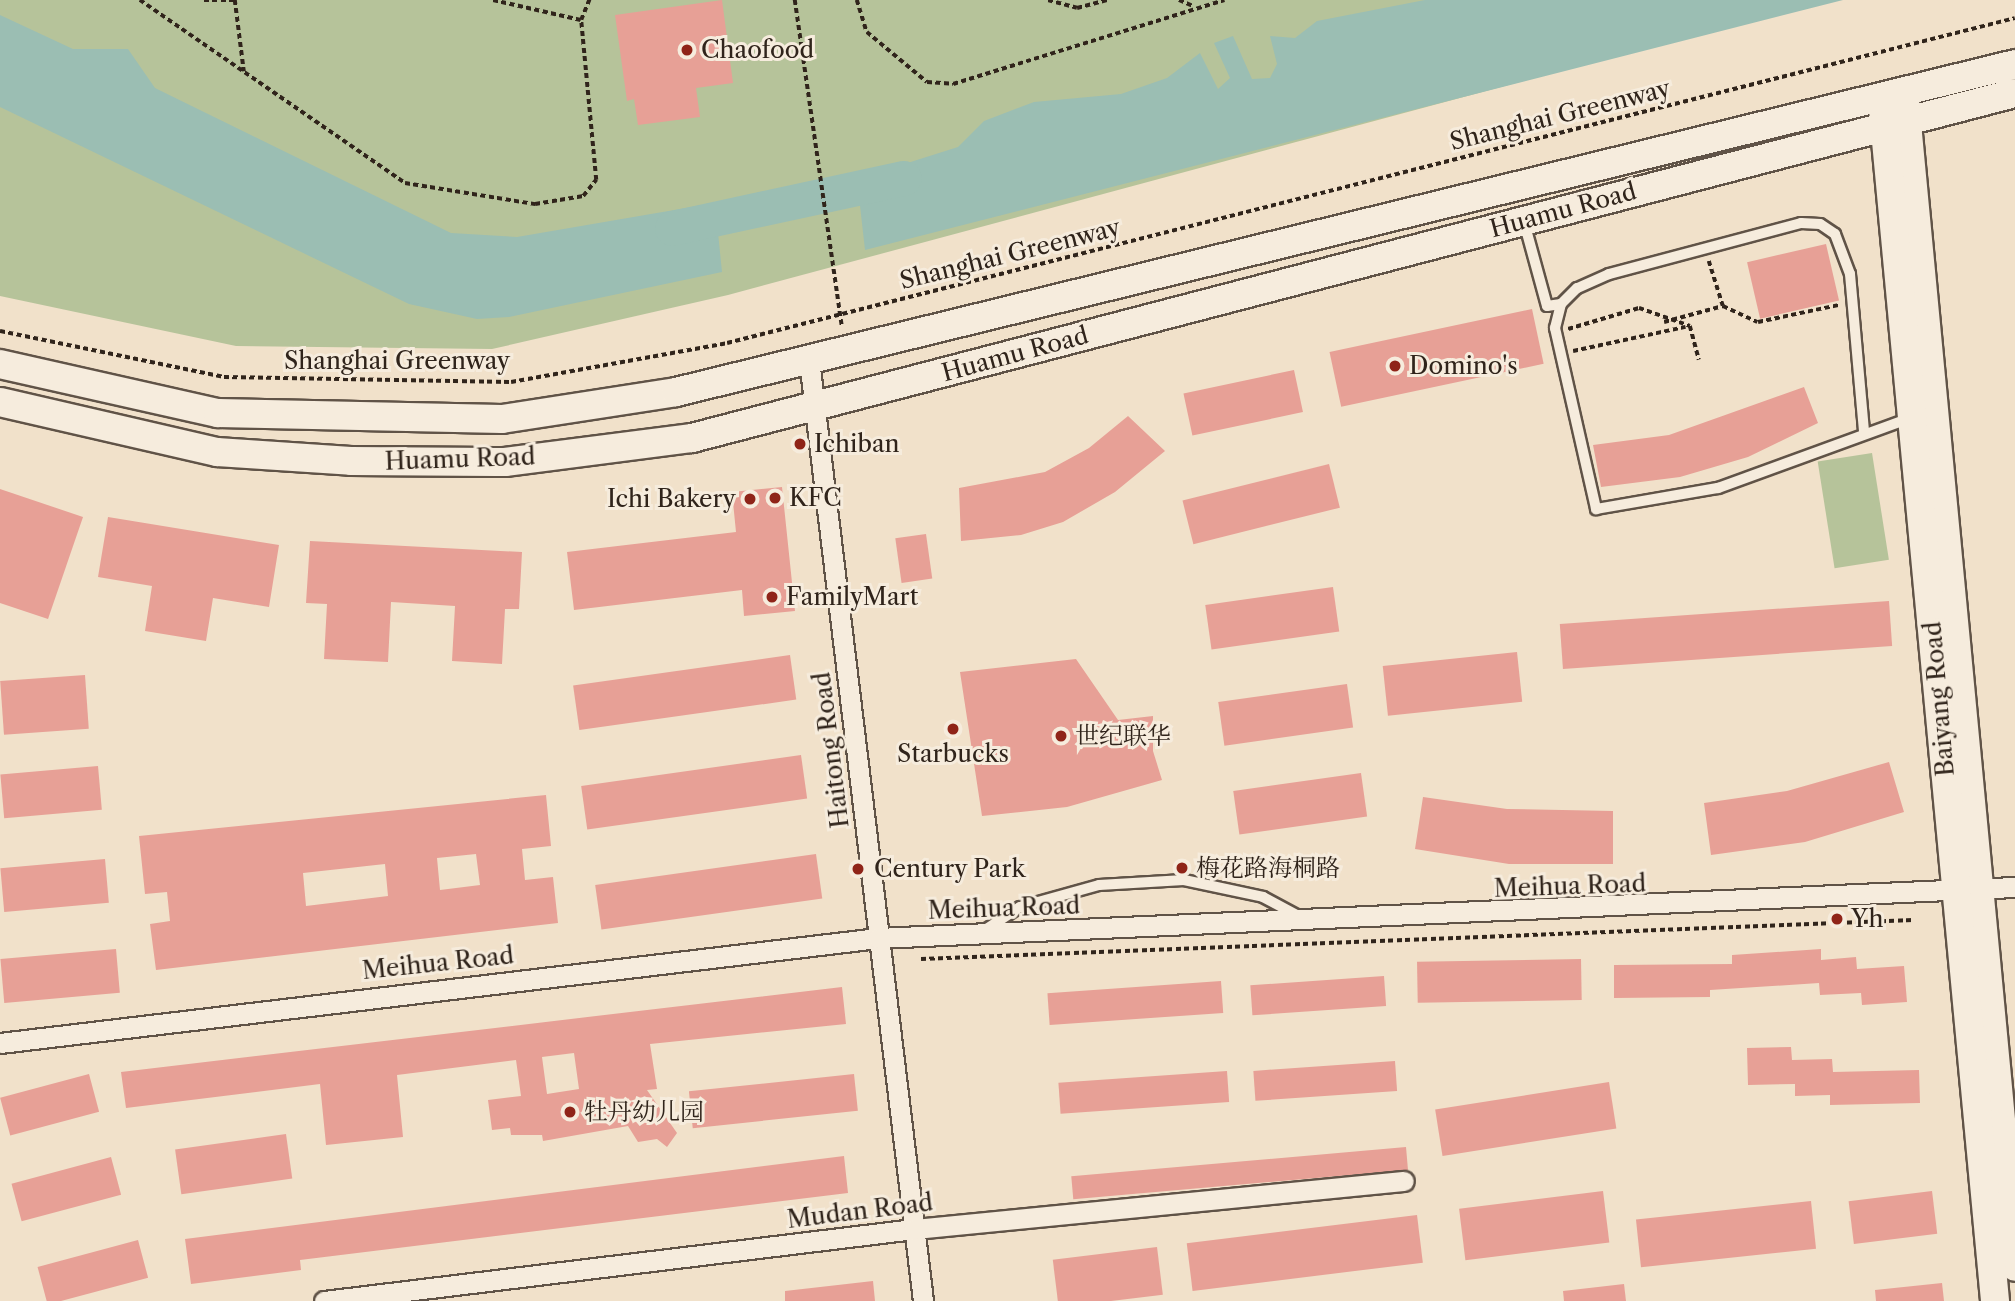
<!DOCTYPE html>
<html>
<head>
<meta charset="utf-8">
<style>
	body { margin:0 }
	#map { position:relative; width:2015px; height:1301px; overflow:hidden; background:#f1e1ca; font-family:"Libre Caslon Text","Noto Serif SC",serif }
	div>[style] { position:absolute }
	.green>* { inset:0; background:#b6c39a; transform-origin:0 0 }
	.water>* { inset:0; background:#9bbeb3 }
	.river>* { height:35px; margin:-17.5px; padding:0 17.5px; transform-origin:17.5px; border-radius:17.5px; background:#9bbeb3 }
	.building>* { inset:0; background:#e7a096; transform-origin:0 0 }
	.path>* { height:3.5px; margin-top:-1.75px; transform-origin:0; background:repeating-linear-gradient(90deg,#30241b 0 5px,transparent 0 8.5px) }
	.roads { filter:drop-shadow(2px 0 #605347) drop-shadow(-2px 0 #605347) drop-shadow(0 2px #605347) drop-shadow(0 -2px #605347) }
	.lane>* { height:10px; margin:-5px; padding:0 5px; transform-origin:5px; border-radius:5px; background:#f6ecdd }
	.street>* { height:19px; margin:-9.5px; padding:0 9.5px; transform-origin:9.5px; border-radius:9.5px; background:#f6ecdd }
	.secondary>* { height:28px; margin:-14px; padding:0 14px; transform-origin:14px; border-radius:14px; background:#f6ecdd }
	.dots>* { width:19px; height:19px; translate:-50% -50%; box-sizing:border-box; border:4px solid #f6ecdd; border-radius:50% }
	span { translate:-50% -50%; white-space:nowrap; text-align:center; line-height:1.15; -webkit-text-stroke:6px #f6ecdd; paint-order:stroke }
	.poi-label { font-size:24px; color:#30241b }
	.left { translate:0 -50%; text-align:left }
	.right { translate:-100% -50%; text-align:right }
	.street-label { font-size:24px; color:#30241b }
</style>
</head>
<body>
<div id="map">
	<div class="green">
		<div style="clip-path:polygon(0 0,1824px 0,728px 295px,492px 349px,236px 346px,0 296px)"></div>
		<div style="left:1872px;top:453px;width:108px;height:55px;rotate:81deg"></div>
	</div>
	<div class="water">
		<div style="clip-path:polygon(1425px 0,1843px 0,865px 250px,857px 179px,958px 147px,984px 121px,1034px 102px,1121px 94px,1167px 78px,1200px 53px,1218px 89px,1230px 78px,1214px 43px,1233px 36px,1252px 79px,1270px 78px,1277px 64px,1270px 36px,1295px 38px,1317px 21px)"></div>
		<div style="clip-path:polygon(0 15px,73px 49px,128px 49px,155px 88px,451px 233px,517px 237px,715px 203px,722px 272px,509px 317px,477px 319px,409px 304px,0 107px)"></div>
	</div>
	<div class="river">
		<div style="left:672px;top:228px;width:237px;rotate:-12.2deg"></div>
	</div>
	<div class="building">
		<div style="clip-path:polygon(722px 0,733px 83px,696px 88px,700px 117px,638px 125px,634px 99px,627px 101px,615px 15px)"></div>
		<div style="left:1826px;top:244px;width:58px;height:81px;rotate:77deg"></div>
		<div style="left:1532px;top:309px;width:56px;height:207px;rotate:78deg"></div>
		<div style="left:1294px;top:370px;width:43px;height:113px;rotate:78deg"></div>
		<div style="clip-path:polygon(1804px 387px,1818px 423px,1748px 457px,1680px 477px,1601px 487px,1593px 445px,1669px 435px)"></div>
		<div style="clip-path:polygon(1128px 416px,1165px 451px,1115px 492px,1063px 522px,1021px 535px,961px 541px,959px 488px,1045px 472px,1089px 448px)"></div>
		<div style="left:1329px;top:464px;width:45px;height:151px;rotate:76deg"></div>
		<div style="clip-path:polygon(782px 487px,795px 611px,744px 616px,742px 590px,574px 610px,567px 552px,736px 532px,732px 492px)"></div>
		<div style="clip-path:polygon(0 489px,83px 517px,48px 619px,0 603px)"></div>
		<div style="clip-path:polygon(108px 517px,279px 545px,269px 607px,213px 598px,206px 641px,145px 631px,152px 586px,98px 577px)"></div>
		<div style="left:926px;top:534px;width:45px;height:31px;rotate:82deg"></div>
		<div style="clip-path:polygon(310px 541px,522px 552px,519px 609px,505px 609px,502px 664px,452px 661px,455px 606px,391px 602px,388px 662px,324px 659px,327px 604px,306px 603px)"></div>
		<div style="left:1333px;top:587px;width:45px;height:129px;rotate:82deg"></div>
		<div style="left:1889px;top:601px;width:45px;height:330px;rotate:86deg"></div>
		<div style="left:1517px;top:652px;width:50px;height:135px;rotate:84deg"></div>
		<div style="left:790px;top:655px;width:45px;height:219px;rotate:82deg"></div>
		<div style="clip-path:polygon(1076px 659px,1118px 720px,1153px 716px,1153px 751px,1162px 780px,1067px 807px,982px 816px,960px 672px)"></div>
		<div style="left:85px;top:675px;width:54px;height:85px;rotate:86deg"></div>
		<div style="left:1347px;top:684px;width:44px;height:130px;rotate:82deg"></div>
		<div style="left:801px;top:755px;width:44px;height:222px;rotate:82deg"></div>
		<div style="clip-path:polygon(1889px 762px,1904px 812px,1805px 842px,1711px 855px,1704px 803px,1787px 791px)"></div>
		<div style="left:98px;top:766px;width:44px;height:98px;rotate:85deg"></div>
		<div style="left:1361px;top:773px;width:44px;height:129px;rotate:82deg"></div>
		<div style="clip-path:polygon(evenodd,546px 795px,551px 846px,522px 849px,525px 880px,553px 877px,558px 923px,156px 970px,150px 924px,170px 921px,167px 892px,145px 894px,139px 836px,546px 795px,476px 854px,480px 885px,440px 890px,437px 858px,476px 854px,546px 795px,385px 864px,388px 896px,306px 906px,303px 873px,385px 864px)"></div>
		<div style="clip-path:polygon(1423px 797px,1507px 809px,1613px 811px,1613px 864px,1509px 864px,1415px 849px)"></div>
		<div style="left:816px;top:854px;width:45px;height:223px;rotate:82deg"></div>
		<div style="left:105px;top:859px;width:44px;height:105px;rotate:85deg"></div>
		<div style="left:116px;top:949px;width:44px;height:116px;rotate:85deg"></div>
		<div style="clip-path:polygon(1821px 949px,1821px 960px,1856px 957px,1857px 969px,1904px 966px,1907px 1002px,1862px 1005px,1861px 993px,1820px 995px,1819px 983px,1710px 990px,1710px 997px,1614px 998px,1614px 965px,1732px 964px,1732px 955px)"></div>
		<div style="left:1581px;top:959px;width:41px;height:164px;rotate:89deg"></div>
		<div style="left:1384px;top:976px;width:30px;height:134px;rotate:86deg"></div>
		<div style="left:1221px;top:981px;width:32px;height:174px;rotate:86deg"></div>
		<div style="clip-path:polygon(evenodd,842px 987px,846px 1024px,650px 1044px,657px 1089px,647px 1090px,677px 1133px,667px 1147px,657px 1139px,638px 1142px,628px 1126px,543px 1141px,542px 1135px,511px 1135px,510px 1128px,492px 1130px,488px 1100px,521px 1096px,516px 1060px,397px 1075px,403px 1137px,326px 1145px,320px 1084px,126px 1108px,121px 1072px,842px 987px,574px 1053px,579px 1089px,547px 1094px,542px 1057px,574px 1053px)"></div>
		<div style="clip-path:polygon(1791px 1047px,1792px 1060px,1832px 1059px,1833px 1072px,1919px 1070px,1920px 1103px,1830px 1105px,1830px 1095px,1795px 1096px,1795px 1084px,1748px 1085px,1747px 1048px)"></div>
		<div style="left:1395px;top:1061px;width:30px;height:142px;rotate:86deg"></div>
		<div style="left:1227px;top:1071px;width:31px;height:169px;rotate:86deg"></div>
		<div style="left:89px;top:1074px;width:39px;height:92px;rotate:75deg"></div>
		<div style="left:854px;top:1074px;width:37px;height:166px;rotate:84deg"></div>
		<div style="left:1609px;top:1082px;width:47px;height:176px;rotate:81deg"></div>
		<div style="left:286px;top:1134px;width:45px;height:112px;rotate:82deg"></div>
		<div style="left:1406px;top:1147px;width:23px;height:336px;rotate:85deg"></div>
		<div style="clip-path:polygon(844px 1156px,848px 1193px,300px 1260px,301px 1270px,191px 1284px,185px 1239px)"></div>
		<div style="left:111px;top:1157px;width:39px;height:103px;rotate:75deg"></div>
		<div style="left:1603px;top:1191px;width:52px;height:145px;rotate:83deg"></div>
		<div style="left:1932px;top:1191px;width:43px;height:84px;rotate:83deg"></div>
		<div style="left:1811px;top:1201px;width:48px;height:176px;rotate:84deg"></div>
		<div style="left:1417px;top:1215px;width:48px;height:232px;rotate:83deg"></div>
		<div style="left:138px;top:1240px;width:39px;height:104px;rotate:75deg"></div>
		<div style="left:1157px;top:1247px;width:48px;height:105px;rotate:83deg"></div>
		<div style="clip-path:polygon(873px 1281px,875px 1301px,785px 1301px,785px 1291px)"></div>
		<div style="clip-path:polygon(1942px 1283px,1944px 1301px,1876px 1301px,1875px 1290px)"></div>
		<div style="clip-path:polygon(1624px 1284px,1626px 1301px,1564px 1301px,1563px 1291px)"></div>
	</div>
	<div class="path">
		<div style="left:140px;top:0;width:322px;rotate:34.6deg"></div>
		<div style="left:405px;top:183px;width:132px;rotate:9.2deg"></div>
		<div style="left:535px;top:204px;width:49px;rotate:-9.5deg"></div>
		<div style="left:583px;top:196px;width:21px;rotate:-51deg"></div>
		<div style="left:596px;top:180px;width:161px;rotate:-95.4deg"></div>
		<div style="left:581px;top:20px;width:22px;rotate:-68deg"></div>
		<div style="left:204px;top:0;width:32px"></div>
		<div style="left:235px;top:0;width:72px;rotate:82.8deg"></div>
		<div style="left:493px;top:0;width:90px;rotate:12.8deg"></div>
		<div style="left:795px;top:0;width:330px;rotate:81.8deg"></div>
		<div style="left:857px;top:0;width:34px;rotate:73deg"></div>
		<div style="left:867px;top:32px;width:78px;rotate:39.8deg"></div>
		<div style="left:927px;top:82px;width:26px;rotate:4deg"></div>
		<div style="left:953px;top:84px;width:284px;rotate:-17.2deg"></div>
		<div style="left:1048px;top:0;width:30px;rotate:15deg"></div>
		<div style="left:1077px;top:8px;width:31px;rotate:-15deg"></div>
		<div style="left:1179px;top:0;width:15px;rotate:23deg"></div>
		<div style="left:1709px;top:261px;width:47px;rotate:72.7deg"></div>
		<div style="left:1664px;top:322px;width:61px;rotate:-15.2deg"></div>
		<div style="left:1723px;top:306px;width:38px;rotate:25deg"></div>
		<div style="left:1758px;top:322px;width:83px;rotate:-11.9deg"></div>
		<div style="left:1568px;top:329px;width:74px;rotate:-16.5deg"></div>
		<div style="left:1639px;top:308px;width:54px;rotate:19.4deg"></div>
		<div style="left:1690px;top:326px;width:35px;rotate:75deg"></div>
		<div style="left:0;top:331px;width:229px;rotate:11.6deg"></div>
		<div style="left:224px;top:377px;width:287px;rotate:1deg"></div>
		<div style="left:511px;top:382px;width:219px;rotate:-10.2deg"></div>
		<div style="left:727px;top:343px;width:1328px;rotate:-14.16deg"></div>
		<div style="left:1573px;top:351px;width:115px;rotate:-12.1deg"></div>
		<div style="left:921px;top:959px;width:993px;rotate:-2.25deg"></div>
	</div>
	<div class="roads">
		<div class="lane">
			<div style="left:1524px;top:222px;width:87px;rotate:74.7deg"></div>
			<div style="left:1547px;top:306px;width:14px;rotate:-8deg"></div>
			<div style="left:1864px;top:431px;width:158px;rotate:-95.1deg"></div>
			<div style="left:1850px;top:274px;width:43px;rotate:-110.6deg"></div>
			<div style="left:1835px;top:234px;width:18px;rotate:-146deg"></div>
			<div style="left:1820px;top:224px;width:19px;rotate:-177deg"></div>
			<div style="left:1801px;top:223px;width:199px;rotate:165.1deg"></div>
			<div style="left:1609px;top:274px;width:35px;rotate:156deg"></div>
			<div style="left:1577px;top:288px;width:23px;rotate:135deg"></div>
			<div style="left:1561px;top:304px;width:25px;rotate:104deg"></div>
			<div style="left:1555px;top:328px;width:186px;rotate:77.2deg"></div>
			<div style="left:1596px;top:509px;width:124px;rotate:-9.8deg"></div>
			<div style="left:1718px;top:488px;width:204px;rotate:-20deg"></div>
			<div style="left:985px;top:930px;width:42px;rotate:-33.3deg"></div>
			<div style="left:1020px;top:907px;width:82px;rotate:-15.6deg"></div>
			<div style="left:1099px;top:885px;width:85px;rotate:-3.4deg"></div>
			<div style="left:1184px;top:880px;width:81px;rotate:12.1deg"></div>
			<div style="left:1263px;top:897px;width:38px;rotate:28deg"></div>
		</div>
		<div class="street">
			<div style="left:809px;top:360px;width:948px;rotate:83.09deg"></div>
			<div style="left:0;top:1043px;width:884px;rotate:-6.82deg"></div>
			<div style="left:878px;top:938px;width:1138px;rotate:-2.57deg"></div>
			<div style="left:324px;top:1301px;width:594px;rotate:-6.96deg"></div>
			<div style="left:914px;top:1229px;width:492px;rotate:-5.6deg"></div>
		</div>
		<div class="secondary">
			<div style="left:1905px;top:102px;width:1170px;rotate:84.61deg"></div>
			<div style="left:1883px;top:109px;width:1197px;rotate:84.63deg"></div>
			<div style="left:0;top:364px;width:223px;rotate:12.7deg"></div>
			<div style="left:218px;top:413px;width:284px;rotate:1.2deg"></div>
			<div style="left:502px;top:419px;width:176px;rotate:-8.8deg"></div>
			<div style="left:676px;top:392px;width:1379px;rotate:-13.76deg"></div>
			<div style="left:0;top:402px;width:223px;rotate:13deg"></div>
			<div style="left:217px;top:452px;width:134px;rotate:3.8deg"></div>
			<div style="left:351px;top:461px;width:154px;rotate:0.4deg"></div>
			<div style="left:505px;top:462px;width:189px;rotate:-7.3deg"></div>
			<div style="left:692px;top:438px;width:1367px;rotate:-14.62deg"></div>
		</div>
	</div>
	<div class="dots">
		<div style="left:687px;top:50px;background:#8f2418"></div>
		<div style="left:1395px;top:366px;background:#8f2418"></div>
		<div style="left:800px;top:444px;background:#8f2418"></div>
		<div style="left:775px;top:498px;background:#8f2418"></div>
		<div style="left:750px;top:499px;background:#8f2418"></div>
		<div style="left:772px;top:597px;background:#8f2418"></div>
		<div style="left:953px;top:729px;background:#8f2418"></div>
		<div style="left:1061px;top:736px;background:#8f2418"></div>
		<div style="left:1182px;top:868px;background:#8f2418"></div>
		<div style="left:858px;top:869px;background:#8f2418"></div>
		<div style="left:1837px;top:919px;background:#8f2418"></div>
		<div style="left:570px;top:1112px;background:#8f2418"></div>
	</div>
	<div class="poi-label">
		<span class="left" style="left:701px;top:50px">Chaofood</span>
		<span class="left" style="left:1409px;top:366px">Domino's</span>
		<span class="left" style="left:814px;top:444px">Ichiban</span>
		<span class="left" style="left:789px;top:498px">KFC</span>
		<span class="right" style="left:736px;top:499px">Ichi Bakery</span>
		<span class="left" style="left:786px;top:597px">FamilyMart</span>
		<span class="left" style="left:1075px;top:736px">世纪联华</span>
		<span style="left:953px;top:754px">Starbucks</span>
		<span class="left" style="left:1196px;top:868px">梅花路海桐路</span>
		<span class="left" style="left:874px;top:869px">Century Park</span>
		<span class="left" style="left:1851px;top:919px">Yh</span>
		<span class="left" style="left:584px;top:1112px">牡丹幼儿园</span>
	</div>
	<div class="street-label">
		<span style="left:1560px;top:115px;rotate:-14deg">Shanghai Greenway</span>
		<span style="left:1563px;top:210px;rotate:-15deg">Huamu Road</span>
		<span style="left:1010px;top:254px;rotate:-14deg">Shanghai Greenway</span>
		<span style="left:1015px;top:354px;rotate:-15deg">Huamu Road</span>
		<span style="left:397px;top:361px">Shanghai Greenway</span>
		<span style="left:460px;top:459px;rotate:-2deg">Huamu Road</span>
		<span style="left:1939px;top:699px;rotate:-95deg">Baiyang Road</span>
		<span style="left:831px;top:750px;rotate:-97deg">Haitong Road</span>
		<span style="left:1570px;top:886px;rotate:-2deg">Meihua Road</span>
		<span style="left:1004px;top:908px;rotate:-2deg">Meihua Road</span>
		<span style="left:438px;top:963px;rotate:-6deg">Meihua Road</span>
		<span style="left:860px;top:1211px;rotate:-7deg">Mudan Road</span>
	</div>
</div>
</body>
</html>
